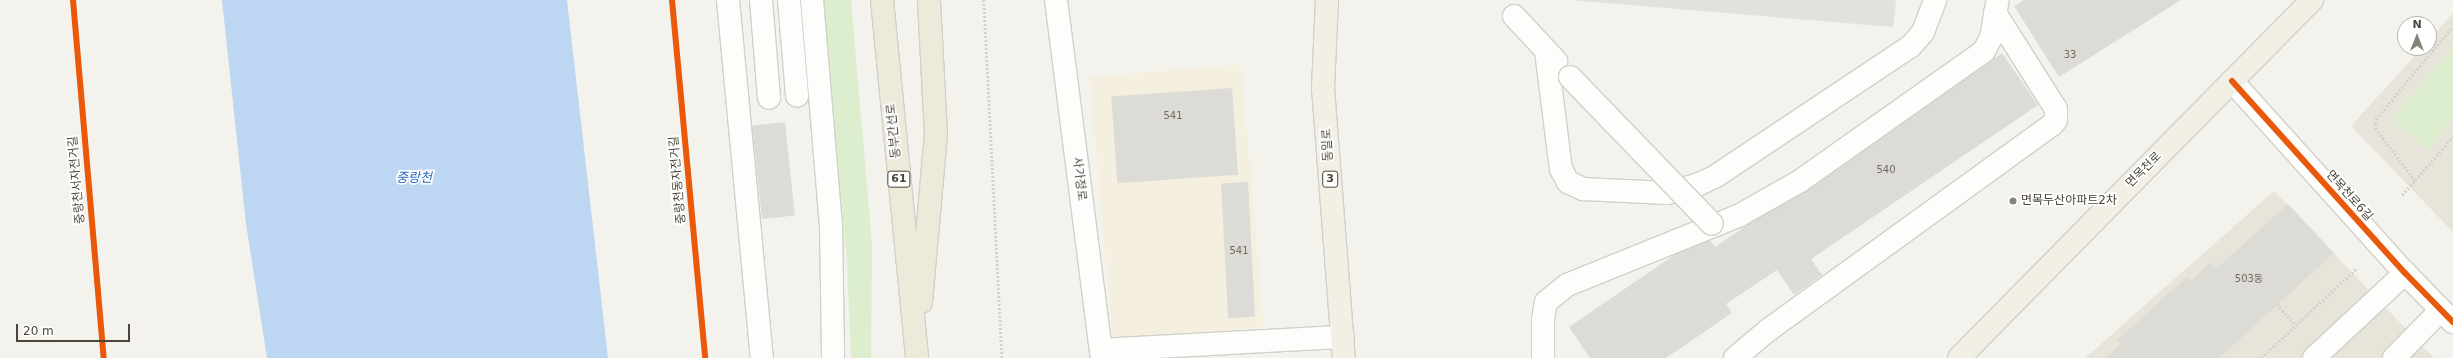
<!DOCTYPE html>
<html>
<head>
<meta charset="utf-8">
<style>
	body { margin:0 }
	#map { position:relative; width:2453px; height:358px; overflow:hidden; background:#f3f2ed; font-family:"DejaVu Sans","Noto Sans KR",sans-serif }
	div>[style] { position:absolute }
	.residential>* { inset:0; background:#e7e4da }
	.commercial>* { inset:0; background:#f5efe0; transform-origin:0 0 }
	.green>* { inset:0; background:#dceecd }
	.parking>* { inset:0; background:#e2e1dc }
	.water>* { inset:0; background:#bdd6f2 }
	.building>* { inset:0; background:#dddbd5; transform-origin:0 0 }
	.path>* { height:2.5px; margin-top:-1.25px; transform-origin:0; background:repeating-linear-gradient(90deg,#d3d2cb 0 2px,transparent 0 4px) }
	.roads { filter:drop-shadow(1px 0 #d1d0ca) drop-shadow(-1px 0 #d1d0ca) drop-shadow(0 1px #d1d0ca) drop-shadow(0 -1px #d1d0ca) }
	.minor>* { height:22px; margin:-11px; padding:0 11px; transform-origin:11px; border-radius:11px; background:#fdfdfc }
	.major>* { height:22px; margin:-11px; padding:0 11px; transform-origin:11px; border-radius:11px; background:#f2f0e5 }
	.highway>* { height:22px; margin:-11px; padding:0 11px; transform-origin:11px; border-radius:11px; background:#edeada }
	.bridges { filter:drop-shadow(1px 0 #d1d0ca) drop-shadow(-1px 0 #d1d0ca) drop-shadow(0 1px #d1d0ca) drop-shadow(0 -1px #d1d0ca) }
	.minor-bridge>* { height:22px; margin:-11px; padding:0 11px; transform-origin:11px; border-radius:11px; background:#fdfdfc }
	.cycleway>* { height:6px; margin:-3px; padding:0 3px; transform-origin:3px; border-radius:3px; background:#e8590c }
	.dots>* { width:11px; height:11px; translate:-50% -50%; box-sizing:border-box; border:2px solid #fff; border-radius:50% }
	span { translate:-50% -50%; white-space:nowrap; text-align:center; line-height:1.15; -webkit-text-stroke:3.5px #fff; paint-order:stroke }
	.number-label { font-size:10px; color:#706b60 }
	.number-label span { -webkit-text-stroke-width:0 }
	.shield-label span { padding:1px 3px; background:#fff; border:1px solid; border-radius:3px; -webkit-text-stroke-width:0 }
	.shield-label { font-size:11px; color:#4a4538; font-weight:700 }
	.street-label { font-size:12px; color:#4a4538 }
	.poi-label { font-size:12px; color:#4a4538 }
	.left { translate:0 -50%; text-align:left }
	.water-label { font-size:13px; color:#2b6cbc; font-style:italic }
	.north { position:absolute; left:2397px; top:16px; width:40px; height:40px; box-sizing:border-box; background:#fff; border:1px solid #b7b5af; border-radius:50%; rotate:0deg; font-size:11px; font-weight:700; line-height:16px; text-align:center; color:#4a4538 }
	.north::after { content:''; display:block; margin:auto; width:14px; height:18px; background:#858277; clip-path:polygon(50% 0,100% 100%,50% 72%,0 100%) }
	.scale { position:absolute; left:16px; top:324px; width:114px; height:18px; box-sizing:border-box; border:2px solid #4a4538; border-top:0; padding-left:5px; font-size:12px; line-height:14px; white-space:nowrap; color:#4a4538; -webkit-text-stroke:3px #fff; paint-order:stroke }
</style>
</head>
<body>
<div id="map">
	<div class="residential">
		<div style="clip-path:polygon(2453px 13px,2453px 232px,2351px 126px,2422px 48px,2429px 48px,2429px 40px)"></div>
		<div style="clip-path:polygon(2274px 191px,2434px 358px,2085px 358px)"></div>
	</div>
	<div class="commercial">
		<div style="left:1241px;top:64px;width:264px;height:152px;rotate:85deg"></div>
	</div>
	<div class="green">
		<div style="clip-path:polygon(822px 0,851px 0,872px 245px,871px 358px,851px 358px,847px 261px,832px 137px)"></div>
		<div style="clip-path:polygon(2453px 48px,2453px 119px,2428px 149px,2392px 119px)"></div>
	</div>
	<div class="parking">
		<div style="clip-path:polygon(1570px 0,1896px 0,1893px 27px)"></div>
	</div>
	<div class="water">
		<div style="clip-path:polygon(222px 0,567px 0,608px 358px,267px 358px,246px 224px)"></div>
	</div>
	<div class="building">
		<div style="clip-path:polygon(2024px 0,2181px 0,2059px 77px,2014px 6px)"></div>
		<div style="clip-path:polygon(2002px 53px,2038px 105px,1811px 259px,1822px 275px,1794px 295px,1777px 270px,1726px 304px,1732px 313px,1666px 358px,1590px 358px,1569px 327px,1705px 234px,1715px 247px)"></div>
		<div style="left:1232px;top:88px;width:87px;height:121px;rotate:86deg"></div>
		<div style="left:785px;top:122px;width:94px;height:33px;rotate:84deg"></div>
		<div style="left:1248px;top:182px;width:135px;height:27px;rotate:87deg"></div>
		<div style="clip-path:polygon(2288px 204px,2334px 253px,2219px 358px,2106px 358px,2121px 344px,2117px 340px,2187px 277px,2191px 281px,2211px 262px,2217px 268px)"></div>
	</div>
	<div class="path">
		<div style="left:984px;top:0;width:358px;rotate:87.1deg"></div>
		<div style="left:2415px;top:181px;width:64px;rotate:-127.4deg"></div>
		<div style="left:2376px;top:130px;width:6px;rotate:-99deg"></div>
		<div style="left:2375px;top:124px;width:5px;rotate:-79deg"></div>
		<div style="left:2376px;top:119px;width:121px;rotate:-50.4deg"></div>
		<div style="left:2402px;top:195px;width:77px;rotate:-48.7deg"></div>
		<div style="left:2277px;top:304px;width:28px;rotate:48deg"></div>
		<div style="left:2261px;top:358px;width:132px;rotate:-43.2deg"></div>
	</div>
	<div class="roads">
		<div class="minor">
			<div style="left:728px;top:0;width:360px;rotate:84.6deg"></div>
			<div style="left:761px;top:0;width:98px;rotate:85.3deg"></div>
			<div style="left:789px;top:0;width:96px;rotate:85.2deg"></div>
			<div style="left:812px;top:0;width:226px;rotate:85.2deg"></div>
			<div style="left:831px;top:225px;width:133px;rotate:89.1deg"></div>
			<div style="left:1056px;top:0;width:361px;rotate:82.7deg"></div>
			<div style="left:1514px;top:16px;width:62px;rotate:47deg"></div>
			<div style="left:1546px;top:51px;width:119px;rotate:82.8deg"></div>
			<div style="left:1561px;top:169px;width:15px;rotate:62deg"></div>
			<div style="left:1568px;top:182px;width:17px;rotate:25deg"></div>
			<div style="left:1583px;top:189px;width:84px;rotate:2.7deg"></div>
			<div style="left:1667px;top:193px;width:31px;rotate:-15deg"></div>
			<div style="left:1697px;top:185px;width:21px;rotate:-25deg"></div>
			<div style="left:1716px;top:176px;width:234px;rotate:-33.7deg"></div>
			<div style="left:1911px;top:46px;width:18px;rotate:-49deg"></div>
			<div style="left:1923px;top:32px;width:34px;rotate:-69deg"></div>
			<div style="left:2232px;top:81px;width:258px;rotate:48deg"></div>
			<div style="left:2405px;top:273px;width:69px;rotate:45.6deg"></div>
			<div style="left:1101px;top:350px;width:242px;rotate:-3.1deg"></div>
			<div style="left:1543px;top:358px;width:38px;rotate:-90deg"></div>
			<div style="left:1543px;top:320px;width:18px;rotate:-81deg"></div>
			<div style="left:1546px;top:302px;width:27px;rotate:-39deg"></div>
			<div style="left:1567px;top:285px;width:187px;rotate:-22deg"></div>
			<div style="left:1740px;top:215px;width:69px;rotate:-29.5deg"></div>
			<div style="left:1800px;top:181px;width:225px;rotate:-35.2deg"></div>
			<div style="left:1984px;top:51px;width:15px;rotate:-62deg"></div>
			<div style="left:1991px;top:38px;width:39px;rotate:-80deg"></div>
			<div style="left:1735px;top:358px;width:42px;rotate:-40.2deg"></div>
			<div style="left:1767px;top:331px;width:352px;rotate:-35.9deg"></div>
			<div style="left:2052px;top:125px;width:6px;rotate:-51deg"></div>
			<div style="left:2056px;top:120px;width:11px;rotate:-90deg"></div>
			<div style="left:2056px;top:109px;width:114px;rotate:-122.4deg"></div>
			<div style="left:2314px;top:358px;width:125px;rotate:-43deg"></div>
			<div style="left:2394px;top:358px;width:67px;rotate:-45.6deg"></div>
		</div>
		<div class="major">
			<div style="left:1327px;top:0;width:88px;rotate:92.6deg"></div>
			<div style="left:1323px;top:88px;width:271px;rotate:85.6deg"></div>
			<div style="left:1959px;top:358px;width:503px;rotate:-45.4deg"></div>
		</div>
		<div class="highway">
			<div style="left:882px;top:0;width:360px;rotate:84.4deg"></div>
			<div style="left:921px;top:302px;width:168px;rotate:-84.9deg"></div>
			<div style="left:936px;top:135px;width:135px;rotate:-93deg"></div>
		</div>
	</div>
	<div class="bridges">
		<div class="minor-bridge">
			<div style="left:1570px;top:77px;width:204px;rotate:46deg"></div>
		</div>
	</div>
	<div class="cycleway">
		<div style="left:73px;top:0;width:359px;rotate:85.1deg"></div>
		<div style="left:672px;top:0;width:360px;rotate:84.7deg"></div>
		<div style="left:2232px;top:81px;width:258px;rotate:48deg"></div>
		<div style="left:2405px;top:273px;width:69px;rotate:45.6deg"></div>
	</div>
	<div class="dots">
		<div style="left:2013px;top:201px;background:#858277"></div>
	</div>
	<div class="number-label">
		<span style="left:2070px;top:55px">33</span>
		<span style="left:1173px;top:116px">541</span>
		<span style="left:1886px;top:170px">540</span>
		<span style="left:1239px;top:251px">541</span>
		<span style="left:2249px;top:279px">503동</span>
	</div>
	<div class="shield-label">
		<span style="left:899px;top:179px">61</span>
		<span style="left:1330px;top:179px">3</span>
	</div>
	<div class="street-label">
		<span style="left:894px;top:131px;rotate:-96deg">동부간선로</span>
		<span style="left:1328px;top:145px;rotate:-94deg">동일로</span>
		<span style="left:2144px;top:170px;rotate:-45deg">면목천로</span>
		<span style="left:1079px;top:179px;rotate:83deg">사가정로</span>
		<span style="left:77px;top:180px;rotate:-95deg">중랑천서자전거길</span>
		<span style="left:678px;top:180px;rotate:-95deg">중랑천동자전거길</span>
		<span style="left:2349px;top:196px;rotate:48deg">면목천로6길</span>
	</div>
	<div class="poi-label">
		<span class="left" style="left:2021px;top:201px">면목두산아파트2차</span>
	</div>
	<div class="water-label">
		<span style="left:414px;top:178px">중랑천</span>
	</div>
	<div class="north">N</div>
	<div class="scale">20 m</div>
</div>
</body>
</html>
